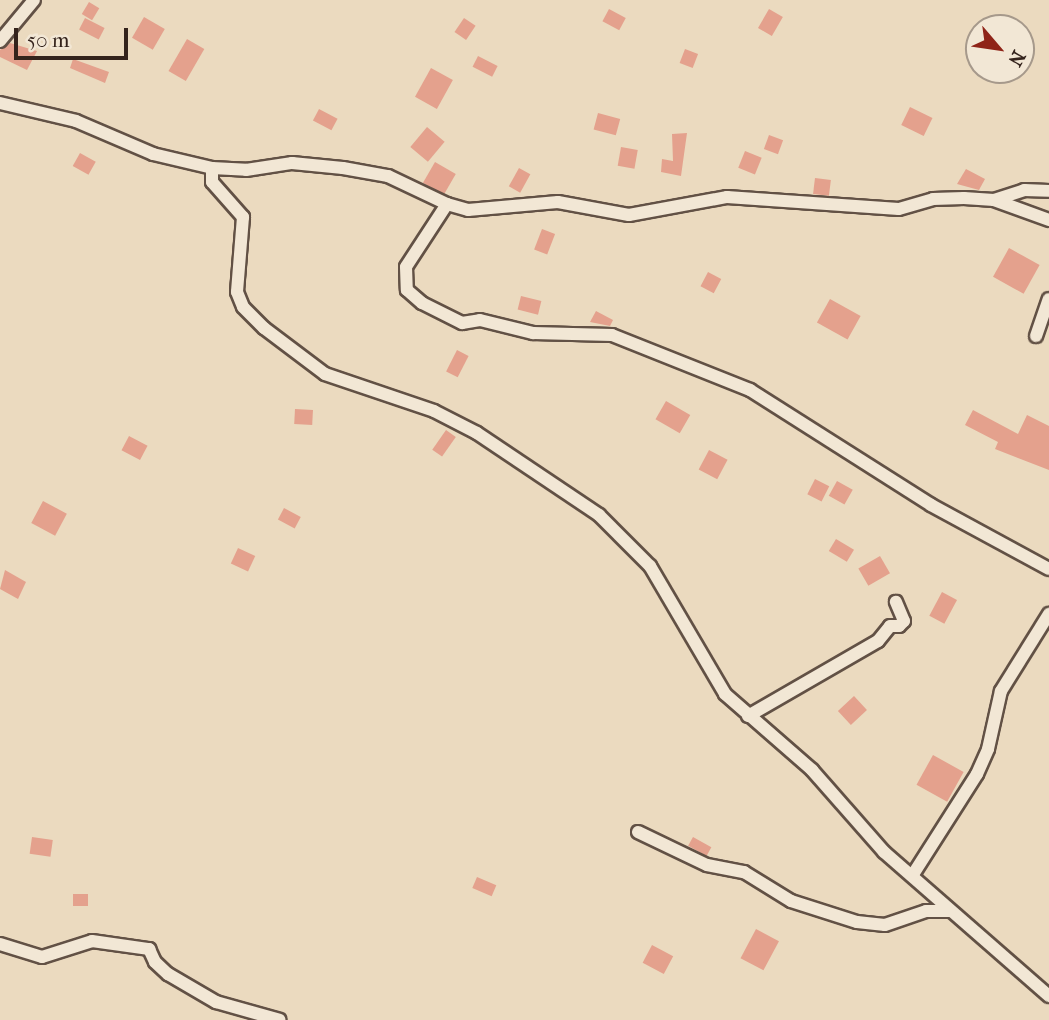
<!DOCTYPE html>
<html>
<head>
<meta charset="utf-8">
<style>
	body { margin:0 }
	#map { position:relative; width:1049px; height:1020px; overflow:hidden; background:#ebdabf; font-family:"IM FELL French Canon",serif }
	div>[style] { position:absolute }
	.building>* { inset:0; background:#e4a18d; transform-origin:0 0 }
	.roads { filter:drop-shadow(2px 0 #625145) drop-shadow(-2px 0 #625145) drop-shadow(0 2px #625145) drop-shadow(0 -2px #625145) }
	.minor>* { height:12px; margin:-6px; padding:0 6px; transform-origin:6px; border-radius:6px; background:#f2e7d5 }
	span { translate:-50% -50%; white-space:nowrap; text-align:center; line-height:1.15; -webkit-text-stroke:6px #f2e7d5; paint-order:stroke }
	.north { position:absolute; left:965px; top:14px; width:70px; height:70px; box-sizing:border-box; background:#f2e7d5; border:2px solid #a6998b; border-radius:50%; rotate:119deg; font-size:19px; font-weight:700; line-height:28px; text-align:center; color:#34231c }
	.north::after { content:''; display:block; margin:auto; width:24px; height:32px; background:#8f2418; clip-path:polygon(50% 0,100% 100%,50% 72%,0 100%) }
	.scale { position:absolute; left:14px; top:28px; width:114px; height:32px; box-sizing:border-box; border:4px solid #34231c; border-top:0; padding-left:9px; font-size:21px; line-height:24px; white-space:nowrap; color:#34231c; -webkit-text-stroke:5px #f2e7d5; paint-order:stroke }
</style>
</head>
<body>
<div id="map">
	<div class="building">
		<div style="left:89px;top:2px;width:12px;height:14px;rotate:31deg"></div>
		<div style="left:609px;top:9px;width:19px;height:14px;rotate:28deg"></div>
		<div style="left:769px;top:9px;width:16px;height:22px;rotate:30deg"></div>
		<div style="left:144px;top:17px;width:24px;height:24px;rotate:30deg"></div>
		<div style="left:85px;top:18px;width:22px;height:13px;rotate:27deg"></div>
		<div style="left:464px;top:18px;width:14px;height:17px;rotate:34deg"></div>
		<div style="left:187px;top:39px;width:20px;height:37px;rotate:30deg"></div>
		<div style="clip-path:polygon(10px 43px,37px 51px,27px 70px,0 57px,0 50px)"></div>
		<div style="left:685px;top:49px;width:14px;height:15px;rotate:21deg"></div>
		<div style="left:478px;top:56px;width:22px;height:12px;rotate:27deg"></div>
		<div style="clip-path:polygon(73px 59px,109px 72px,105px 83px,70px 68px)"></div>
		<div style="left:431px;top:68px;width:25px;height:33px;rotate:29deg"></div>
		<div style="left:910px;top:107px;width:25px;height:20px;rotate:26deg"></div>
		<div style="left:319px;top:109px;width:21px;height:13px;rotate:28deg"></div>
		<div style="left:598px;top:113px;width:23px;height:17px;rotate:15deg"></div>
		<div style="left:427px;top:127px;width:23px;height:26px;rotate:40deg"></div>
		<div style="clip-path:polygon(687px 133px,681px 176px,661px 172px,662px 159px,673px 161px,672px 134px)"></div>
		<div style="left:769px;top:135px;width:15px;height:15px;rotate:20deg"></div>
		<div style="left:621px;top:147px;width:17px;height:19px;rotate:10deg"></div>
		<div style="left:745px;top:151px;width:18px;height:18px;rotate:22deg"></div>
		<div style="left:80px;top:153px;width:18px;height:15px;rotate:29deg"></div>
		<div style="left:435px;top:162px;width:24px;height:24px;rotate:30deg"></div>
		<div style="left:519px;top:168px;width:13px;height:21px;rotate:29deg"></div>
		<div style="clip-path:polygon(966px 169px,985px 179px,979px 190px,957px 184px)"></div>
		<div style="left:815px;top:178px;width:16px;height:16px;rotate:7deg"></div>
		<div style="left:542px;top:229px;width:14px;height:22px;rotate:21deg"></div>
		<div style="left:1009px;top:248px;width:35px;height:33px;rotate:29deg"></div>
		<div style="left:708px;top:272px;width:15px;height:16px;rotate:28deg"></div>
		<div style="left:521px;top:296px;width:21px;height:14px;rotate:14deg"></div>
		<div style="left:830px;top:299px;width:35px;height:27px;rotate:29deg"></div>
		<div style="clip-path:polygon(596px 311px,613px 320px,610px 326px,590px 322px)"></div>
		<div style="left:457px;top:350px;width:13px;height:24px;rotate:27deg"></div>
		<div style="left:666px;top:401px;width:28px;height:21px;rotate:30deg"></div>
		<div style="left:295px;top:409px;width:18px;height:15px;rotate:3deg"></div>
		<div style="clip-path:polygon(973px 410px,1018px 434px,1027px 415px,1049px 426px,1049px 470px,995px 449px,998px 442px,965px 425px)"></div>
		<div style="left:446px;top:430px;width:12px;height:24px;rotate:35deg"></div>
		<div style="left:129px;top:436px;width:21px;height:16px;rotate:28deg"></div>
		<div style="left:709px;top:450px;width:21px;height:22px;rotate:28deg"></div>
		<div style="left:815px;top:479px;width:16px;height:17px;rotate:27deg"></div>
		<div style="left:837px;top:481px;width:18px;height:17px;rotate:29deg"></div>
		<div style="left:43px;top:501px;width:27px;height:25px;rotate:28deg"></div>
		<div style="left:284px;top:508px;width:19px;height:13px;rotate:28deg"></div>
		<div style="left:836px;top:539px;width:21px;height:14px;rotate:31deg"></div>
		<div style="left:238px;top:548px;width:19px;height:17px;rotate:25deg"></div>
		<div style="left:880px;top:556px;width:20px;height:25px;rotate:60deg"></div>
		<div style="clip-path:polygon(5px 570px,26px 582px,18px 599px,0 589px)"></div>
		<div style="left:942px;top:592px;width:17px;height:27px;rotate:28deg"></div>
		<div style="left:854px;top:696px;width:19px;height:22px;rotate:47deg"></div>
		<div style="left:933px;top:755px;width:35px;height:34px;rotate:29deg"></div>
		<div style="left:32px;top:837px;width:21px;height:17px;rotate:8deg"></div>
		<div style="left:693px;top:837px;width:21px;height:10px;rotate:29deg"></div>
		<div style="left:477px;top:877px;width:21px;height:12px;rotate:23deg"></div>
		<div style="left:73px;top:894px;width:15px;height:12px"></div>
		<div style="left:756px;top:929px;width:26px;height:33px;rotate:28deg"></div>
		<div style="left:652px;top:945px;width:24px;height:20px;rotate:28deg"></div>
	</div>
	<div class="roads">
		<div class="minor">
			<div style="left:0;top:41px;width:53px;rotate:-50.3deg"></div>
			<div style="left:0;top:103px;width:78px;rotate:13.3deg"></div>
			<div style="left:76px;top:121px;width:84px;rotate:23.2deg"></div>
			<div style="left:153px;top:154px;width:61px;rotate:13.3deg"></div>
			<div style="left:212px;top:168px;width:34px;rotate:3deg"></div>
			<div style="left:246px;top:170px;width:47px;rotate:-8.7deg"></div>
			<div style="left:292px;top:163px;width:51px;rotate:5.6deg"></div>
			<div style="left:343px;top:168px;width:46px;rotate:10.1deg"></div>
			<div style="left:388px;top:176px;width:65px;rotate:25.4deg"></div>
			<div style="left:447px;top:204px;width:22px;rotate:16deg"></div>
			<div style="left:468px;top:210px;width:90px;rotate:-5.1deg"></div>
			<div style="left:558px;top:202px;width:72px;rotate:10.4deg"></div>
			<div style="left:629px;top:215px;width:100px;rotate:-10.4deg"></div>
			<div style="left:727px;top:197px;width:172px;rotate:4deg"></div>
			<div style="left:899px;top:209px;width:35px;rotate:-16deg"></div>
			<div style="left:933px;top:199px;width:31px;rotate:-2deg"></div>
			<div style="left:964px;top:198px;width:30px;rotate:4deg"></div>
			<div style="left:994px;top:200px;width:59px;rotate:20deg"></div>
			<div style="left:212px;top:168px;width:14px;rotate:90deg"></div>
			<div style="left:212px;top:182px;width:47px;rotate:48.5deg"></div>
			<div style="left:243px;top:217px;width:75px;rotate:94.6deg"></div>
			<div style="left:237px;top:292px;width:16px;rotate:68deg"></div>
			<div style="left:243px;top:307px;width:30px;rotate:45deg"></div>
			<div style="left:264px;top:328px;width:76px;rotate:37deg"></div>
			<div style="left:325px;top:374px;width:115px;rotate:18.7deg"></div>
			<div style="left:434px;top:411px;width:48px;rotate:27.1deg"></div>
			<div style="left:477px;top:433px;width:147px;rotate:33.9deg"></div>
			<div style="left:599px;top:515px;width:72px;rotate:45deg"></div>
			<div style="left:650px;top:566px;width:148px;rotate:59.6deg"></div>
			<div style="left:725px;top:694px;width:116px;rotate:41.1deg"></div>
			<div style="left:812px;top:770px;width:109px;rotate:48.7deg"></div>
			<div style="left:884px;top:852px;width:219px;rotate:41.1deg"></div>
			<div style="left:994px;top:200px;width:32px;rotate:-18deg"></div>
			<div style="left:1024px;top:190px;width:25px;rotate:2deg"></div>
			<div style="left:447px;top:204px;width:75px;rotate:123.1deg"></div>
			<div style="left:406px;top:267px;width:23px;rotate:88deg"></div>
			<div style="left:407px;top:290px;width:20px;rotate:41deg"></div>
			<div style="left:422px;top:303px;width:45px;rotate:26.6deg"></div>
			<div style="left:462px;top:323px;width:18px;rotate:-9deg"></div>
			<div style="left:480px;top:320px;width:55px;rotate:13.8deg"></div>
			<div style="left:533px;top:333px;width:79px;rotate:1.5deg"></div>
			<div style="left:612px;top:335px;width:149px;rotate:21.7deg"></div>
			<div style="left:750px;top:390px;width:214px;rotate:32.4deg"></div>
			<div style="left:931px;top:505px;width:134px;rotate:28.5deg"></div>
			<div style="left:1036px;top:336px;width:39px;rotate:-71deg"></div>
			<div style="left:748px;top:716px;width:150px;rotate:-30deg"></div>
			<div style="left:878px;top:641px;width:19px;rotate:-51deg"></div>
			<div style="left:890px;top:626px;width:9px"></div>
			<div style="left:899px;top:626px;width:7px;rotate:-45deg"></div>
			<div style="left:904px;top:621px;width:21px;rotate:-113deg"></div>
			<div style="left:638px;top:832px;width:76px;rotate:25.6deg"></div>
			<div style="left:707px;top:865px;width:38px;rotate:11deg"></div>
			<div style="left:744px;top:872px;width:55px;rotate:31.7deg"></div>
			<div style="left:791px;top:901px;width:69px;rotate:17.7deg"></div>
			<div style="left:857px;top:922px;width:28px;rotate:6deg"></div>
			<div style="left:885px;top:925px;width:43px;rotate:-18.9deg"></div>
			<div style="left:926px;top:911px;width:24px"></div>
			<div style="left:912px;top:876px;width:121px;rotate:-57.5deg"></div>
			<div style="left:977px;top:774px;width:27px;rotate:-66deg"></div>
			<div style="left:988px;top:749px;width:59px;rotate:-77.4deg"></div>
			<div style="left:1001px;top:691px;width:91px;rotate:-58.1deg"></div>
			<div style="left:0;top:944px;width:44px;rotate:17.2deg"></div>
			<div style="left:42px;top:957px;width:52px;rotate:-17.7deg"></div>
			<div style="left:92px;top:941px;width:58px;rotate:8deg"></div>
			<div style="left:149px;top:949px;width:14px;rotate:65deg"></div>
			<div style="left:155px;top:962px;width:18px;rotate:43deg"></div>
			<div style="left:168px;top:974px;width:56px;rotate:30.3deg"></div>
			<div style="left:216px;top:1002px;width:66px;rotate:15.7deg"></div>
		</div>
	</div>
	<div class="north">N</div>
	<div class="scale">50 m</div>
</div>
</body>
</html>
